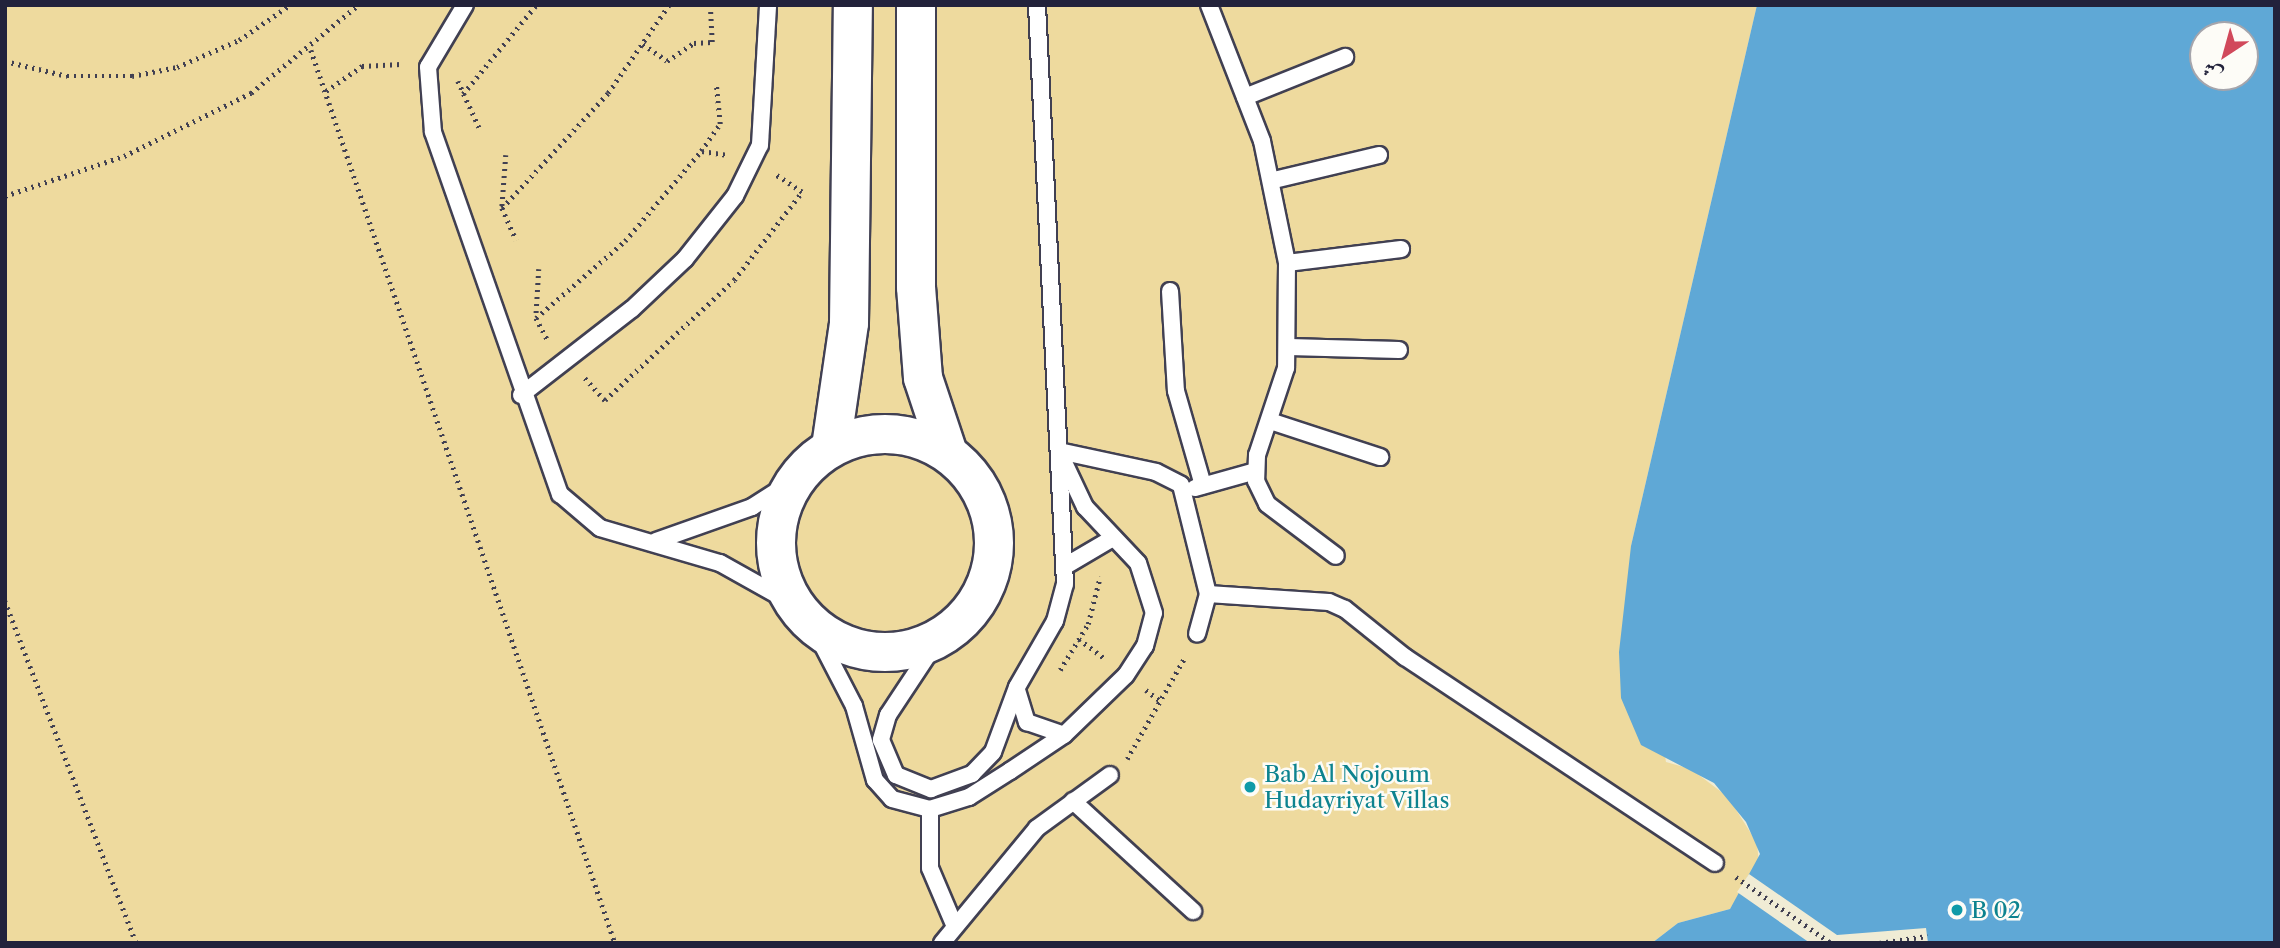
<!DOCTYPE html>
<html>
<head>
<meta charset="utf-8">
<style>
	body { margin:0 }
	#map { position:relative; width:2280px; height:948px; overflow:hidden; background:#f0ecd5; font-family:"Libre Caslon Text",Amiri,serif }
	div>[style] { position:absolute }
	.sand>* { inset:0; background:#eeda9e }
	.water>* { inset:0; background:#5fa8d6 }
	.pier>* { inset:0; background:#f0ecd5 }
	.path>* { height:4.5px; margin-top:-2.25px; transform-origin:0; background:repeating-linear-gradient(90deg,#414052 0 2px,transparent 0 7px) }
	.roads { filter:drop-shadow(2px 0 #414052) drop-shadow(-2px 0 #414052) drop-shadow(0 2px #414052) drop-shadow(0 -2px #414052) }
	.lane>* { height:16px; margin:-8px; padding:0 8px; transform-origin:8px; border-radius:8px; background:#fff }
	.secondary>* { height:38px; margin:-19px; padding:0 19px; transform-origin:19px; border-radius:19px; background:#fff }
	.secondary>.ring { margin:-19px; padding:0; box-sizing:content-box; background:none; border:38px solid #fff; border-radius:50% }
	.dots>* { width:19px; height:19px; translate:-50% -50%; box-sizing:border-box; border:4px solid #fdfcf7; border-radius:50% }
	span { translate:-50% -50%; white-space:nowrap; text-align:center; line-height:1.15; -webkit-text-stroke:5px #fdfcf7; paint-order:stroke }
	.culture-label { font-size:23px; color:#0d838f }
	.left { translate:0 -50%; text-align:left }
	.frame { position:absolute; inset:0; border:7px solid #22223b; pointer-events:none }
	.north { position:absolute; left:2189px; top:21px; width:70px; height:70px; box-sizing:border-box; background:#fdfcf7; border:2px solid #a5a5ac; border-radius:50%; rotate:216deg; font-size:19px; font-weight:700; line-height:28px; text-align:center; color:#22223b }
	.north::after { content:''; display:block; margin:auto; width:24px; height:32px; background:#d1495b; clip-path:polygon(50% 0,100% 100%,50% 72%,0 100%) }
</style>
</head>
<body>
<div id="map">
	<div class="sand">
		<div style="clip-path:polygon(5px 5px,1757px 5px,1631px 546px,1666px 762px,1691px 769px,1728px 797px,1757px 843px,1759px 864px,1730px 909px,1678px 923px,1652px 943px,5px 943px)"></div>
	</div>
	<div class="water">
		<div style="clip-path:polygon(evenodd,1757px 5px,2275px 5px,2275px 943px,1652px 943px,1678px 923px,1730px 909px,1760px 854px,1746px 822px,1714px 783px,1641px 745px,1621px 698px,1619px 652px,1631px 546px,1757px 5px,2203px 35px,2245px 35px,2245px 77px,2203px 77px,2203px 35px)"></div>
	</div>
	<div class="pier">
		<div style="clip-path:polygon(1749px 874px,1837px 935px,1926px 928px,1928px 943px,1810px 943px,1737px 892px)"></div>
	</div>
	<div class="path">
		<div style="left:643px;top:44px;width:29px;rotate:35deg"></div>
		<div style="left:667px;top:61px;width:32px;rotate:-34deg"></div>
		<div style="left:694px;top:43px;width:18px;rotate:-3deg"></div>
		<div style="left:712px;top:42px;width:37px;rotate:-93deg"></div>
		<div style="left:311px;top:50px;width:943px;rotate:71.2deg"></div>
		<div style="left:5px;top:61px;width:64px;rotate:13.6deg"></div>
		<div style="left:67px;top:76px;width:65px"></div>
		<div style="left:132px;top:76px;width:46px;rotate:-11.3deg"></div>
		<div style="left:177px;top:67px;width:68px;rotate:-23.5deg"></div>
		<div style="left:239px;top:40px;width:62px;rotate:-34.5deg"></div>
		<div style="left:458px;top:81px;width:51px;rotate:65.5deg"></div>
		<div style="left:326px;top:91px;width:44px;rotate:-34.8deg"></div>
		<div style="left:362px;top:66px;width:39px;rotate:-3deg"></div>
		<div style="left:463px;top:94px;width:115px;rotate:-50.6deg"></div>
		<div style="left:702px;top:151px;width:26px;rotate:9deg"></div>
		<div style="left:506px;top:155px;width:53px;rotate:94.3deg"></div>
		<div style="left:502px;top:208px;width:35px;rotate:66deg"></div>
		<div style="left:5px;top:196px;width:126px;rotate:-18.6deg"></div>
		<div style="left:124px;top:156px;width:142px;rotate:-26.4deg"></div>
		<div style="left:251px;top:93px;width:139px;rotate:-39.4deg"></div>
		<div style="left:502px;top:208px;width:156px;rotate:-47.3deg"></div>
		<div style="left:608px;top:93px;width:107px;rotate:-55.3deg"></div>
		<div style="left:539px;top:269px;width:49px;rotate:93.5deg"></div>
		<div style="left:536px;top:318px;width:26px;rotate:62deg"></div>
		<div style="left:536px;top:318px;width:118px;rotate:-40.9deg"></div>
		<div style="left:625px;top:241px;width:118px;rotate:-49.8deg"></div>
		<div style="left:701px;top:151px;width:33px;rotate:-55deg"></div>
		<div style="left:720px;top:124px;width:41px;rotate:-95.6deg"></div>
		<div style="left:585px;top:378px;width:30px;rotate:48deg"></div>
		<div style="left:605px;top:400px;width:176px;rotate:-42.9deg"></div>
		<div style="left:734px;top:280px;width:111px;rotate:-52.3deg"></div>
		<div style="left:802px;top:192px;width:31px;rotate:-147deg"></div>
		<div style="left:5px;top:601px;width:366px;rotate:69deg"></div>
		<div style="left:1079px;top:639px;width:34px;rotate:37deg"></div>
		<div style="left:1060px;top:670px;width:54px;rotate:-58.7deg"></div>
		<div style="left:1088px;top:624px;width:49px;rotate:-75.7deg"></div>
		<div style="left:1146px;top:690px;width:20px;rotate:37deg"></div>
		<div style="left:1127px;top:759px;width:117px;rotate:-60.4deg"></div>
		<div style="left:1736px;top:877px;width:116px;rotate:34.8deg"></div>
		<div style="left:1879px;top:943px;width:49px;rotate:-8.3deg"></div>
	</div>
	<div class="roads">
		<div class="lane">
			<div style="left:465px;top:5px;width:72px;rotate:120.8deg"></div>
			<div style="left:428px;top:67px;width:65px;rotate:85.6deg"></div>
			<div style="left:433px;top:132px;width:384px;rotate:70.7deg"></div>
			<div style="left:560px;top:494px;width:52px;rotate:40.4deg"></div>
			<div style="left:600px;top:528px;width:125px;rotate:16.3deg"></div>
			<div style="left:720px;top:563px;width:88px;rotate:29.2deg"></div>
			<div style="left:1209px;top:5px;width:146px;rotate:68.7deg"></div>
			<div style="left:1262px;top:141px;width:125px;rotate:78.4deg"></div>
			<div style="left:1287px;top:263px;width:105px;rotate:90.5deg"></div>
			<div style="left:1286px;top:368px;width:92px;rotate:108.4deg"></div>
			<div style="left:1257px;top:455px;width:26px;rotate:92deg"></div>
			<div style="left:1256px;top:481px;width:25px;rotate:64deg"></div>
			<div style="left:1267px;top:504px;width:86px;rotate:37deg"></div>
			<div style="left:1245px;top:97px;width:108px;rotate:-21.8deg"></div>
			<div style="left:1274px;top:180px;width:108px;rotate:-13.4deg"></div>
			<div style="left:1287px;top:263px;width:115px;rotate:-7deg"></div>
			<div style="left:1170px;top:291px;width:100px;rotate:86.6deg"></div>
			<div style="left:1176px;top:391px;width:98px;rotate:74deg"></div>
			<div style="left:1289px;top:347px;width:110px;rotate:1.6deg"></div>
			<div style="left:521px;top:395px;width:140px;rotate:-37.8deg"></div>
			<div style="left:632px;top:309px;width:73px;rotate:-43.3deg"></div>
			<div style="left:685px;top:259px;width:80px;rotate:-51.6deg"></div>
			<div style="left:735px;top:196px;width:57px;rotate:-63.9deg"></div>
			<div style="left:760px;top:145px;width:140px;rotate:-86.7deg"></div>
			<div style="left:1270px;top:421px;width:116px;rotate:18.1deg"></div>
			<div style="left:1059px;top:451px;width:99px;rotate:12.2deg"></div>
			<div style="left:1156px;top:472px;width:28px;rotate:27deg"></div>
			<div style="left:1181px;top:485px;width:112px;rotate:76.1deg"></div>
			<div style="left:1208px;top:594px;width:41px;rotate:105.4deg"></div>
			<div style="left:1195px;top:488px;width:63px;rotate:-15.6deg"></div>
			<div style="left:656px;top:541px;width:102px;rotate:-19.5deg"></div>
			<div style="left:752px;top:507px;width:52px;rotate:-32.5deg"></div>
			<div style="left:1067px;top:565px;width:53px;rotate:-30.4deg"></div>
			<div style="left:1208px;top:594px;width:121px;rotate:3.8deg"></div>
			<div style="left:1329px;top:602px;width:17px;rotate:24deg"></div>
			<div style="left:1345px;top:609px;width:77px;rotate:38.7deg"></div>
			<div style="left:1405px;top:657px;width:372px;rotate:33.6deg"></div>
			<div style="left:810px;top:621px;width:96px;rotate:62.6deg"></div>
			<div style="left:854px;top:706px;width:77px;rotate:74.2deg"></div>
			<div style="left:875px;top:780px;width:25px;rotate:48deg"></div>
			<div style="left:892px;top:799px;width:39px;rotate:15deg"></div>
			<div style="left:930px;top:809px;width:41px;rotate:-17.1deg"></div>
			<div style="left:969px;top:797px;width:49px;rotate:-32.4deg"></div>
			<div style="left:1010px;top:771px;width:65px;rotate:-33.7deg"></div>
			<div style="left:1064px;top:735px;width:86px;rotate:-44.1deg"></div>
			<div style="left:1126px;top:675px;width:35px;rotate:-57deg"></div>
			<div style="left:1145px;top:646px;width:34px;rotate:-75deg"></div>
			<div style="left:1154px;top:613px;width:52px;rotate:-107.7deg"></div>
			<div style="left:1138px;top:563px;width:77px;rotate:-133.4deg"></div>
			<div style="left:1085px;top:507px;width:56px;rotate:-115.2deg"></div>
			<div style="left:939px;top:638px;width:92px;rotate:123.5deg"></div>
			<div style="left:888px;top:715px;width:26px;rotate:106deg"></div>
			<div style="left:881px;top:740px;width:38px;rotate:67deg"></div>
			<div style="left:896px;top:775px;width:38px;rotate:22deg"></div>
			<div style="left:931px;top:789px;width:44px;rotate:-20.1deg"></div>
			<div style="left:972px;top:774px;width:30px;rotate:-46deg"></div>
			<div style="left:993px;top:752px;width:69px;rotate:-69.7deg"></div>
			<div style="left:1017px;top:687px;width:76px;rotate:-60.1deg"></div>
			<div style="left:1055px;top:621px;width:38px;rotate:-75deg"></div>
			<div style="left:1065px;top:584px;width:580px;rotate:-92.77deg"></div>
			<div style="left:1017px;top:690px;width:34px;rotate:73deg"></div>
			<div style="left:1027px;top:722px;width:39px;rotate:19deg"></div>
			<div style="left:1073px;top:801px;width:163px;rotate:42.5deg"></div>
			<div style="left:930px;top:809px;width:59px;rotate:90deg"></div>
			<div style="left:930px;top:868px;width:59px;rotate:66.9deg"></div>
			<div style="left:942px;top:943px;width:149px;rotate:-50.4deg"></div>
			<div style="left:1037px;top:828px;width:90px;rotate:-36deg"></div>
		</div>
		<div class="secondary">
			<div style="left:916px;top:5px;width:282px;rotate:90deg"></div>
			<div style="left:916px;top:287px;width:91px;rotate:85.6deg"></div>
			<div style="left:923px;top:378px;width:79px;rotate:71.6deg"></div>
			<div class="ring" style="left:776px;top:434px;width:180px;height:180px"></div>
			<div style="left:831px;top:447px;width:125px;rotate:-81.7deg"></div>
			<div style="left:849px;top:323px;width:318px;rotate:-89.3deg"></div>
		</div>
	</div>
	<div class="dots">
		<div style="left:1250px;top:787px;background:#0f9aa8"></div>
		<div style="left:1957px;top:910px;background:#0f9aa8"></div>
	</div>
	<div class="culture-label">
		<span class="left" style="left:1264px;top:787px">Bab Al Nojoum<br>Hudayriyat Villas</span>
		<span class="left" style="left:1971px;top:910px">B 02</span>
	</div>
	<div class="frame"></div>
	<div class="north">ش</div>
</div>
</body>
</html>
